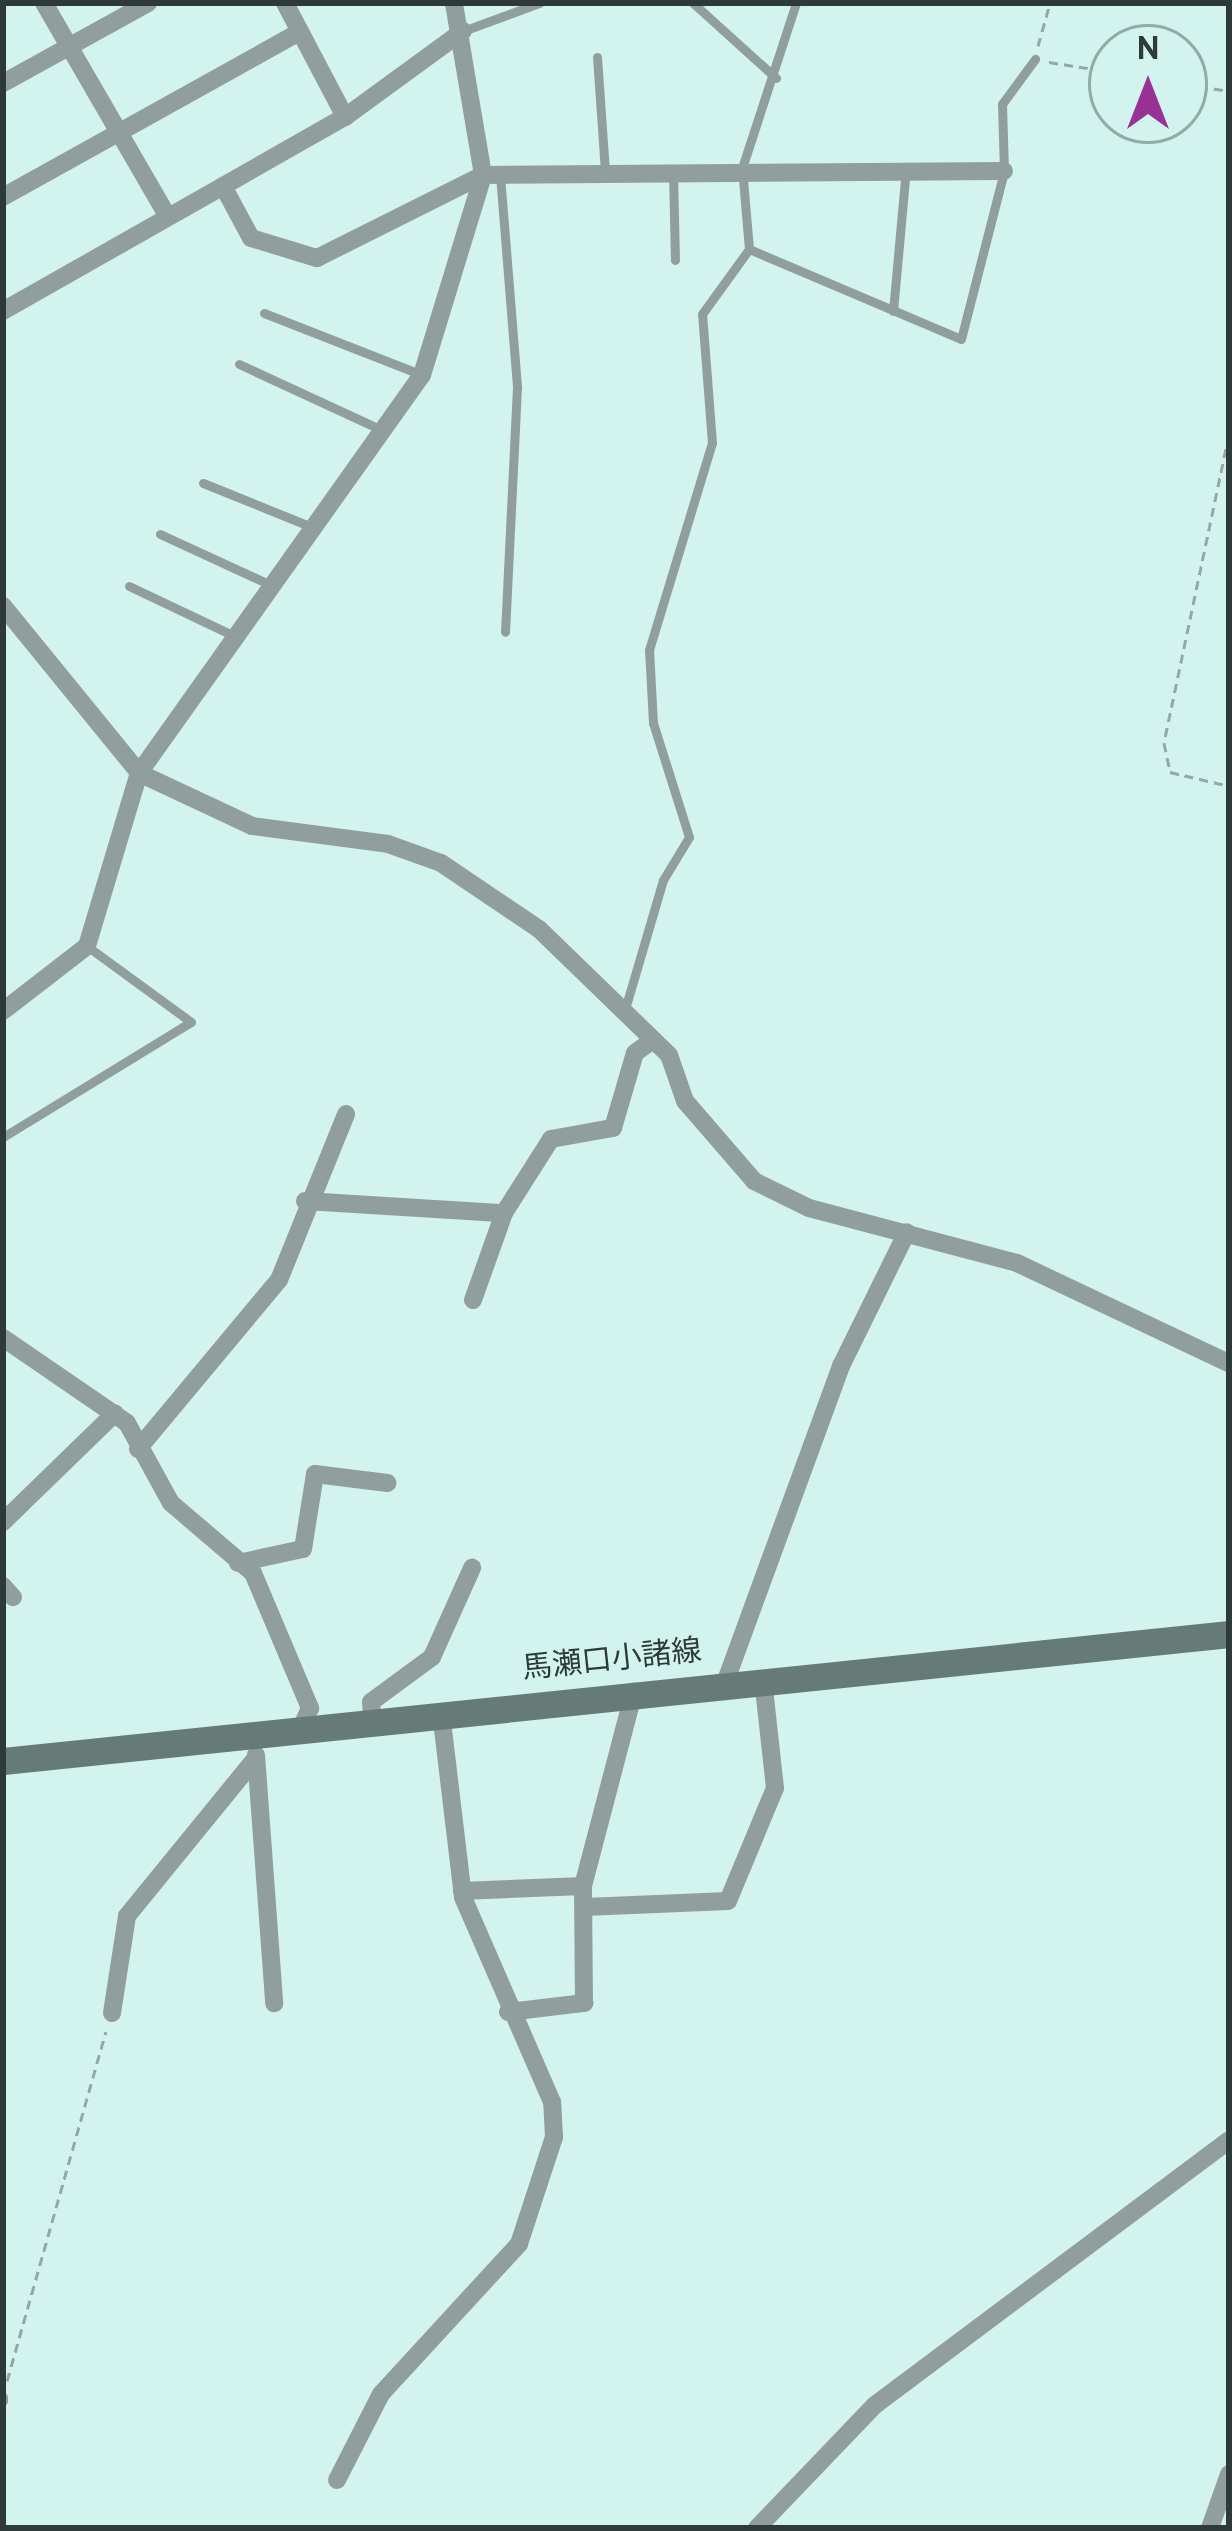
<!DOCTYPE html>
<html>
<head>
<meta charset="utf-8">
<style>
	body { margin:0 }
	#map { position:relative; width:1232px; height:2531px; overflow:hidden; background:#d3f4ee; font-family:Overpass,"Noto Sans JP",sans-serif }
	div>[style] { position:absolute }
	.stream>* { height:6px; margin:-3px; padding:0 3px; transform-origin:3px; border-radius:3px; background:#b28cb0 }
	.path>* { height:3px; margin-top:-1.5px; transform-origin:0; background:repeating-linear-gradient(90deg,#91aaa6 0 9px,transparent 0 15px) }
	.service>* { height:9px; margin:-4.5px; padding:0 4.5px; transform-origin:4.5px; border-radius:4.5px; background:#919f9c }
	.minor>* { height:18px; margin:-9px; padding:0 9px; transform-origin:9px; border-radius:9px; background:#919f9c }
	.secondary>* { height:27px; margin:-13.5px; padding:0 13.5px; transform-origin:13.5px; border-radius:13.5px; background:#667a76 }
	span { translate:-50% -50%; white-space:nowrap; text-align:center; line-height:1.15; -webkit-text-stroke:10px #d3f4ee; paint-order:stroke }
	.street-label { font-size:30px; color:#2d3a37 }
	.frame { position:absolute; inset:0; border:6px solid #2d3a37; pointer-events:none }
	.north { position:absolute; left:1088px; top:24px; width:120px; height:120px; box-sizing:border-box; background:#d3f4ee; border:3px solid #91aaa5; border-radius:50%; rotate:0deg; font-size:33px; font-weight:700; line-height:48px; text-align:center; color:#2d3a37 }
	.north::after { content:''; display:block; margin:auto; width:42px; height:54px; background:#983296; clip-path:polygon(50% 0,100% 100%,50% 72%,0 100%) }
</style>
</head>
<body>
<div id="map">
	<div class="stream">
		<div style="left:1229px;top:1908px;width:28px;rotate:90deg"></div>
	</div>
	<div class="path">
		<div style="left:1038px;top:46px;width:45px;rotate:-74.4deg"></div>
		<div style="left:1049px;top:62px;width:64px;rotate:9deg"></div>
		<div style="left:1184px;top:84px;width:46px;rotate:8.8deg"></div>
		<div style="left:1229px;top:434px;width:316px;rotate:101.9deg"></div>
		<div style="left:1164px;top:743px;width:30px;rotate:78deg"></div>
		<div style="left:1170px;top:772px;width:61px;rotate:13.3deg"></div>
		<div style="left:7px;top:2381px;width:363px;rotate:-74.2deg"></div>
	</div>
	<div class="service">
		<div style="left:693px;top:3px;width:112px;rotate:42.1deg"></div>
		<div style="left:463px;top:31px;width:81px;rotate:-20.2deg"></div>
		<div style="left:597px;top:57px;width:114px;rotate:86deg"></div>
		<div style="left:673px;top:173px;width:87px;rotate:88.7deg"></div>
		<div style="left:500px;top:175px;width:213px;rotate:85.4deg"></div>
		<div style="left:517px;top:387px;width:245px;rotate:92.8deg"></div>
		<div style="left:749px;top:249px;width:230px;rotate:23deg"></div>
		<div style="left:961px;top:339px;width:173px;rotate:-75.6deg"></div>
		<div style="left:1004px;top:171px;width:67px;rotate:-91.7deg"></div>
		<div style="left:1002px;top:104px;width:56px;rotate:-53.7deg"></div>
		<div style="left:893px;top:311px;width:143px;rotate:-84.8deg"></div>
		<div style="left:264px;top:313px;width:170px;rotate:21.4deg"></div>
		<div style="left:239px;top:364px;width:157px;rotate:24.8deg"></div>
		<div style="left:203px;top:483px;width:118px;rotate:22deg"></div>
		<div style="left:160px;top:534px;width:122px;rotate:24.7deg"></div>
		<div style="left:129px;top:586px;width:114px;rotate:25.4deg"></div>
		<div style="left:625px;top:1009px;width:134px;rotate:-73.6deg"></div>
		<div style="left:663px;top:880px;width:50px;rotate:-58.8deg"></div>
		<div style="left:689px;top:837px;width:120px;rotate:-107.5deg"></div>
		<div style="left:653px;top:723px;width:73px;rotate:-93.1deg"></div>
		<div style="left:649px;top:650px;width:216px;rotate:-73.1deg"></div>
		<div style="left:712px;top:443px;width:129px;rotate:-94.4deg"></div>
		<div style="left:702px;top:314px;width:80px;rotate:-54.1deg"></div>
		<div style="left:749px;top:249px;width:81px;rotate:-94.9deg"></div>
		<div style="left:742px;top:168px;width:174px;rotate:-71.9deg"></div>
		<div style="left:3px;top:1137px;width:220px;rotate:-31.5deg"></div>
		<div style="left:191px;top:1022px;width:127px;rotate:-143.9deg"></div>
		<div style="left:3px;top:2401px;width:4px;rotate:-90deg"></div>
	</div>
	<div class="minor">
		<div style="left:44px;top:3px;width:247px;rotate:59.9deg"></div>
		<div style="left:285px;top:3px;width:129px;rotate:62.2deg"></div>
		<div style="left:3px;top:83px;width:166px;rotate:-28.9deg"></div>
		<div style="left:223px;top:186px;width:59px;rotate:61.7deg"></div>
		<div style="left:251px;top:238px;width:69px;rotate:16.9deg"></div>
		<div style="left:317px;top:258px;width:186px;rotate:-26.6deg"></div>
		<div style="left:483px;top:175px;width:521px;rotate:-0.44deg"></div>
		<div style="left:3px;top:197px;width:340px;rotate:-29.1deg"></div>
		<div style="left:3px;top:311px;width:393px;rotate:-29.6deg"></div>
		<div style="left:345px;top:117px;width:146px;rotate:-36.1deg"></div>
		<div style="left:3px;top:606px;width:215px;rotate:50.8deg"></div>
		<div style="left:139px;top:773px;width:125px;rotate:25.1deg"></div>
		<div style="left:252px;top:826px;width:137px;rotate:7.5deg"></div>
		<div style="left:388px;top:844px;width:56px;rotate:19.7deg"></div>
		<div style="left:441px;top:863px;width:118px;rotate:34deg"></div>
		<div style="left:539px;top:929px;width:181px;rotate:44.1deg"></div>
		<div style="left:669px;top:1055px;width:49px;rotate:70.8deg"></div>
		<div style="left:685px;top:1101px;width:106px;rotate:49.2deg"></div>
		<div style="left:754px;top:1181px;width:61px;rotate:26.1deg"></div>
		<div style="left:809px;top:1208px;width:215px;rotate:14.8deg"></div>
		<div style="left:1017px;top:1263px;width:234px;rotate:25.3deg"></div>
		<div style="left:3px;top:1011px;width:106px;rotate:-37.7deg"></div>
		<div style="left:87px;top:946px;width:181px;rotate:-73.3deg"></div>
		<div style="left:139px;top:773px;width:488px;rotate:-54.6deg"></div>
		<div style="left:422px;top:375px;width:209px;rotate:-73deg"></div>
		<div style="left:483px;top:175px;width:174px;rotate:-99.6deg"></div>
		<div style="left:305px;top:1201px;width:199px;rotate:3.5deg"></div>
		<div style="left:504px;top:1213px;width:88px;rotate:-57.6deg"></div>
		<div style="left:551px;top:1139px;width:63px;rotate:-10.1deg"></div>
		<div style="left:613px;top:1128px;width:78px;rotate:-73.7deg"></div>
		<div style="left:635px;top:1053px;width:22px;rotate:-36deg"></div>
		<div style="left:473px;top:1300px;width:92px;rotate:-70.4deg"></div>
		<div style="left:3px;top:1338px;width:150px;rotate:34.4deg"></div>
		<div style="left:127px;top:1423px;width:91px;rotate:61.2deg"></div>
		<div style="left:171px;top:1503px;width:108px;rotate:40.5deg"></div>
		<div style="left:253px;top:1573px;width:147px;rotate:67.1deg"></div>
		<div style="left:310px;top:1708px;width:20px;rotate:114deg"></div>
		<div style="left:138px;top:1449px;width:220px;rotate:-50.2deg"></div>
		<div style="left:279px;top:1280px;width:179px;rotate:-68deg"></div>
		<div style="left:3px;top:1522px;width:156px;rotate:-44.2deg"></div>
		<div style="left:238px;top:1563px;width:66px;rotate:-12.2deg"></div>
		<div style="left:303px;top:1549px;width:76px;rotate:-80.9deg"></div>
		<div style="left:315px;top:1474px;width:73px;rotate:7.1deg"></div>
		<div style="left:3px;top:1586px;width:15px;rotate:48deg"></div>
		<div style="left:725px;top:1683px;width:338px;rotate:-69.9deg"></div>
		<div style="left:841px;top:1366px;width:149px;rotate:-63.8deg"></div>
		<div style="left:372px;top:1719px;width:17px;rotate:-93deg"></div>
		<div style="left:371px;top:1702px;width:76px;rotate:-36.4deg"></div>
		<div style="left:432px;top:1657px;width:98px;rotate:-65.8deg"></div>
		<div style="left:256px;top:1755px;width:249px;rotate:85.8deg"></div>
		<div style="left:462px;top:1891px;width:121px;rotate:-2.4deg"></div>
		<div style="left:585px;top:1907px;width:143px;rotate:-2.4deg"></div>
		<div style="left:728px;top:1901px;width:122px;rotate:-67.4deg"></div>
		<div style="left:775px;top:1788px;width:110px;rotate:-96.3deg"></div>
		<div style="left:508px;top:2012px;width:77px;rotate:-6.8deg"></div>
		<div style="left:584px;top:2003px;width:117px;rotate:-90.5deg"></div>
		<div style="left:583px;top:1886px;width:201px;rotate:-75.3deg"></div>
		<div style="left:112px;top:2013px;width:98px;rotate:-81.2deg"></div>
		<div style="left:127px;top:1916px;width:204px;rotate:-50.8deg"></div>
		<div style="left:337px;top:2480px;width:97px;rotate:-62.9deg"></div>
		<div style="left:381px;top:2394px;width:204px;rotate:-47.4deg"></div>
		<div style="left:519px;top:2244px;width:113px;rotate:-71.9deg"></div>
		<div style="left:554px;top:2137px;width:35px;rotate:-93deg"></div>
		<div style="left:552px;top:2102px;width:223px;rotate:-113.5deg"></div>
		<div style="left:463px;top:1897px;width:186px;rotate:-96.8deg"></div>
		<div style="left:757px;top:2528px;width:170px;rotate:-46.2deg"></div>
		<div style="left:875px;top:2405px;width:442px;rotate:-36.8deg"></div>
		<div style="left:1210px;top:2528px;width:57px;rotate:-70.6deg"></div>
	</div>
	<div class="secondary">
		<div style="left:3px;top:1761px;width:1233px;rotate:-5.91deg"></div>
	</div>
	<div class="street-label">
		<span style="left:612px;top:1662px;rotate:-6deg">馬瀬口小諸線</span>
	</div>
	<div class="frame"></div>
	<div class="north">N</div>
</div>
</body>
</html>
